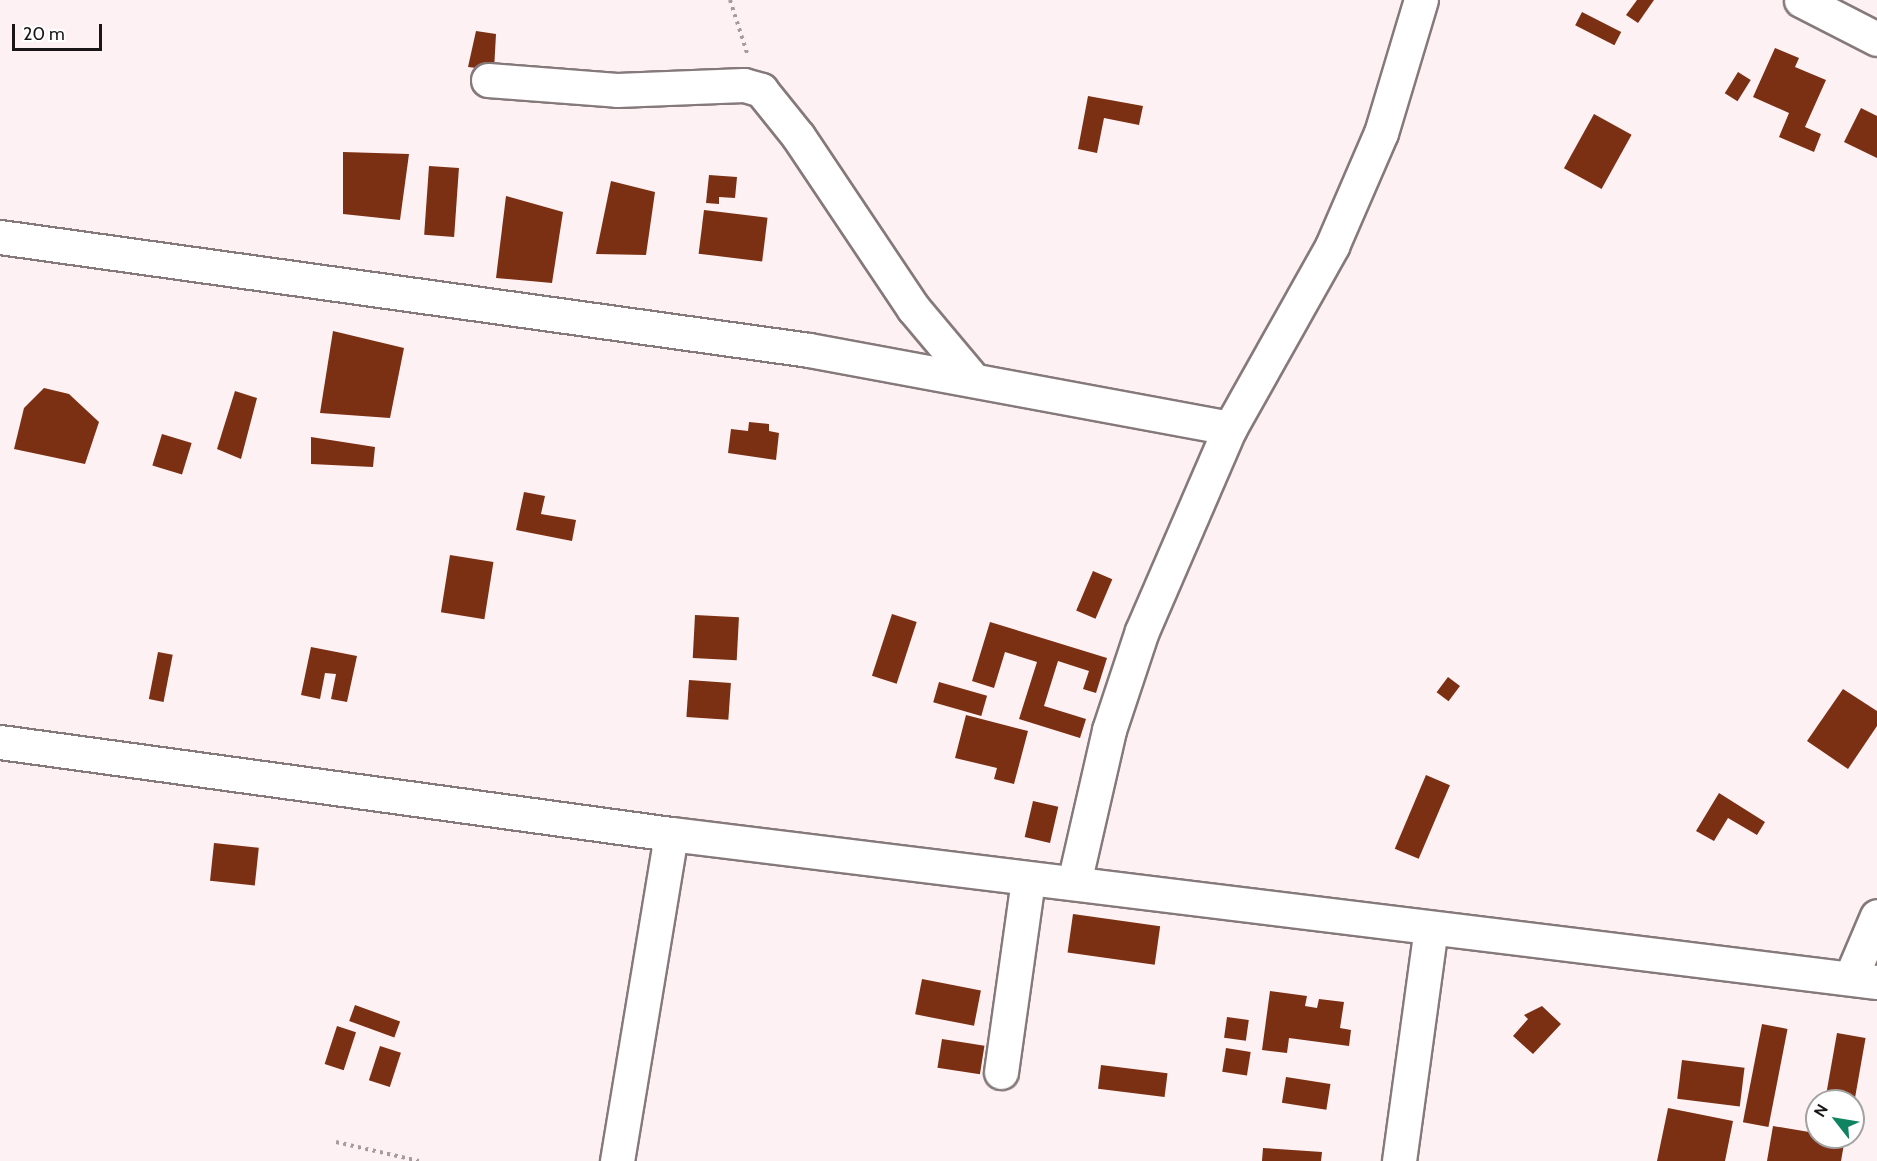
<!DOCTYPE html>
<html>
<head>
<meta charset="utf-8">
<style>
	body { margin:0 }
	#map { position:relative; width:1877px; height:1161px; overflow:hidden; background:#fef1f3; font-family:Cabin,sans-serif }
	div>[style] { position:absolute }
	.building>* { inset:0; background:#7c3013; transform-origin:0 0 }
	.path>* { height:4px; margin-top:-2px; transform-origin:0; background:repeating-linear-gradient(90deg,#a69c9e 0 3px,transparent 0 7.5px) }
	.roads { filter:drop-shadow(2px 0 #85797b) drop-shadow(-2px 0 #85797b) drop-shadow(0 2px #85797b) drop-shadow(0 -2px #85797b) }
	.street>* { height:33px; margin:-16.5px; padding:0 16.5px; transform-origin:16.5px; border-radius:16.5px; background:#fff }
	span { translate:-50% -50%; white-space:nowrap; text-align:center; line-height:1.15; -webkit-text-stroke:6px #fff; paint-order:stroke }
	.north { position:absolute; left:1805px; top:1089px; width:60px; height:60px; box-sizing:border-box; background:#fff; border:2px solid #a3a2a2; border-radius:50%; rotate:301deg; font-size:16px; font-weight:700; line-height:24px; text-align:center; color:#1a1617 }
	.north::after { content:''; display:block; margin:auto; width:21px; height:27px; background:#108361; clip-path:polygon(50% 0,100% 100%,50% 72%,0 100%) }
	.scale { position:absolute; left:12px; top:24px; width:90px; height:27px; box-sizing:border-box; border:3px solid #1a1617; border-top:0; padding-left:8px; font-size:18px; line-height:21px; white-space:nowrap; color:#1a1617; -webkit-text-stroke:4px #fff; paint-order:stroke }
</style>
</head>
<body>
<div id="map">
	<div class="building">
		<div style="clip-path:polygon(1637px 0,1654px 0,1638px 23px,1626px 15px)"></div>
		<div style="left:1582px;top:12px;width:44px;height:15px;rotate:27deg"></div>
		<div style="clip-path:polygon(476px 31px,496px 34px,494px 70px,468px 67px)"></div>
		<div style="clip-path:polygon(1775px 48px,1799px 58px,1795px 67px,1826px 80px,1805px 127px,1821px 134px,1814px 152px,1779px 137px,1789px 113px,1753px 97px)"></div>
		<div style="left:1738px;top:72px;width:15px;height:25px;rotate:32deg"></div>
		<div style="clip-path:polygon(1088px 96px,1143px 106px,1139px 125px,1104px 118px,1097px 153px,1078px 149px)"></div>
		<div style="clip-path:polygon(1861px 108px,1877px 116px,1877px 158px,1844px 142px)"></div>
		<div style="left:1594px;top:114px;width:43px;height:62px;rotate:29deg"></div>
		<div style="clip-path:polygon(343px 152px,409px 154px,400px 220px,343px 214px)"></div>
		<div style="left:429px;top:166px;width:30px;height:69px;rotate:4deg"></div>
		<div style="clip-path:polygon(709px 175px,737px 177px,735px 198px,719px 197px,719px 204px,706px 203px)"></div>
		<div style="clip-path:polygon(611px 181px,655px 192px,646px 255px,596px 254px)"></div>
		<div style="clip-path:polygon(506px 196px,563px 212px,552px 283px,496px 278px)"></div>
		<div style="left:704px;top:210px;width:64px;height:44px;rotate:7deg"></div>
		<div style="clip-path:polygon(333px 331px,404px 348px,390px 418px,320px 413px)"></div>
		<div style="clip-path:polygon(44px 388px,69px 394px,99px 422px,85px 464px,14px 449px,24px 408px)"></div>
		<div style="clip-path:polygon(235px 391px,257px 398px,241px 459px,217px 449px)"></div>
		<div style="clip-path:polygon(749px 422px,769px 424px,769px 431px,779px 433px,776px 460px,728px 453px,731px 429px,748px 431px)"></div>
		<div style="left:162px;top:434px;width:31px;height:33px;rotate:17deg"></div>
		<div style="clip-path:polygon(311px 437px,375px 447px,373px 467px,311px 464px)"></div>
		<div style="clip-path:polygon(524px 492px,545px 496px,541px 514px,576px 520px,572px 541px,516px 530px)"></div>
		<div style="left:450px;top:555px;width:44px;height:58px;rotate:9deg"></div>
		<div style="left:1093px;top:571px;width:21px;height:43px;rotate:23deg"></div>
		<div style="left:892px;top:614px;width:26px;height:65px;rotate:18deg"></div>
		<div style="left:695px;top:615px;width:44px;height:43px;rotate:3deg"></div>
		<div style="clip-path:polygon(990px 622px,1107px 658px,1096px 693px,1083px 689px,1089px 671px,1058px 661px,1044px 706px,1086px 719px,1080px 738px,1019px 719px,1037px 662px,1005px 652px,994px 688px,972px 681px)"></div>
		<div style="clip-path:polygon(311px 647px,357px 656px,347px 702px,331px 699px,336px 674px,325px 673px,320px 699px,301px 695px)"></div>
		<div style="left:158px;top:652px;width:15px;height:48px;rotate:11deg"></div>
		<div style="left:1448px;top:677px;width:15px;height:19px;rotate:37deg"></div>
		<div style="left:689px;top:680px;width:42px;height:37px;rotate:4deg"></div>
		<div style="left:939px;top:682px;width:50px;height:21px;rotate:16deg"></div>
		<div style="clip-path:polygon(1843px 689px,1877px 711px,1877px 726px,1848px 769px,1807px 741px)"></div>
		<div style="clip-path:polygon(966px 715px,1028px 731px,1014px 784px,994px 779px,997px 768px,955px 758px)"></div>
		<div style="left:1426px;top:775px;width:26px;height:80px;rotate:23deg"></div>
		<div style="clip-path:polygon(1719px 793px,1765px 822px,1757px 835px,1728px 818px,1714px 841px,1696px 831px)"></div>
		<div style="left:1033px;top:801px;width:26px;height:37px;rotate:13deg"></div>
		<div style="left:214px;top:843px;width:45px;height:38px;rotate:6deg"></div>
		<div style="left:1073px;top:914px;width:88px;height:39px;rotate:8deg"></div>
		<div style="left:922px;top:979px;width:60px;height:36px;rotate:11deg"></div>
		<div style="clip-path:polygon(1270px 991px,1307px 996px,1305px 1006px,1317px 1008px,1319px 999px,1344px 1002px,1340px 1028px,1351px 1030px,1349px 1046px,1289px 1038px,1287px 1053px,1262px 1050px)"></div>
		<div style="left:355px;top:1005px;width:48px;height:17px;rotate:20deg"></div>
		<div style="clip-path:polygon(1542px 1006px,1561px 1024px,1533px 1054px,1513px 1036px,1528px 1019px,1524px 1015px)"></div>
		<div style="left:1227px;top:1017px;width:22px;height:21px;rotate:8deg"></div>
		<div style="left:1762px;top:1024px;width:26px;height:100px;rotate:11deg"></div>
		<div style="left:337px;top:1026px;width:20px;height:40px;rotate:18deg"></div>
		<div style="left:1837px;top:1033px;width:29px;height:69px;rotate:10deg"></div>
		<div style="left:942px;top:1039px;width:43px;height:29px;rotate:9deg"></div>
		<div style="left:380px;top:1046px;width:22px;height:36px;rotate:18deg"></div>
		<div style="left:1226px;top:1048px;width:25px;height:24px;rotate:9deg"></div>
		<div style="left:1682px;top:1060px;width:63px;height:39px;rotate:7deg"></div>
		<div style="left:1101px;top:1065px;width:67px;height:24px;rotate:7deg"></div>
		<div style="left:1286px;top:1077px;width:45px;height:26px;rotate:9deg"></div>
		<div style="clip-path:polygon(1668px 1108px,1733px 1121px,1725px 1161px,1657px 1161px)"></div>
		<div style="clip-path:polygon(1773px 1126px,1845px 1138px,1841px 1161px,1767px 1161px)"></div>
		<div style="clip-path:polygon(1263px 1148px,1322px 1152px,1321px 1161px,1262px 1161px)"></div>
	</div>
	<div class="path">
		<div style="left:730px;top:0;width:59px;rotate:72.2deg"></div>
		<div style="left:336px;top:1142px;width:85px;rotate:12.9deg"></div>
	</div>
	<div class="roads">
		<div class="street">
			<div style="left:1801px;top:0;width:85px;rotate:27.2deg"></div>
			<div style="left:488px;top:80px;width:129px;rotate:4.4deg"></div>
			<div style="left:617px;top:90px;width:127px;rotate:-2.3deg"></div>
			<div style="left:744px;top:85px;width:18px;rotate:16deg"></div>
			<div style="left:761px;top:90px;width:59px;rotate:51.2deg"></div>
			<div style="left:798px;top:136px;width:208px;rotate:56.2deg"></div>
			<div style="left:914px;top:309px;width:90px;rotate:50deg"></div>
			<div style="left:0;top:237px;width:817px;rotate:7.95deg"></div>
			<div style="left:809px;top:350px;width:428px;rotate:10.5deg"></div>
			<div style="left:0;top:742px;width:677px;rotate:7.81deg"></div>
			<div style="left:671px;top:834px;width:1215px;rotate:7deg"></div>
			<div style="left:1074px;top:883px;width:157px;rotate:-77.1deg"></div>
			<div style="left:1109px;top:730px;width:104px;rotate:-71.6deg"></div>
			<div style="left:1142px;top:631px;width:221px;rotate:-66.6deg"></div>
			<div style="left:1230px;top:428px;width:209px;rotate:-60.7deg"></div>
			<div style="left:1332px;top:246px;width:123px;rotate:-66.6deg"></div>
			<div style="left:1381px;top:133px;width:139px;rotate:-73.3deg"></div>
			<div style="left:1851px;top:977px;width:66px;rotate:-66.9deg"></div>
			<div style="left:1001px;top:1072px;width:194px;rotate:-82deg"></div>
			<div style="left:617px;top:1161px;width:331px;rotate:-80.6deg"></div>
			<div style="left:1399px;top:1161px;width:235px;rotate:-82.2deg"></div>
		</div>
	</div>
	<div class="north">N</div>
	<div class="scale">20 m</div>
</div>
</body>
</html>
